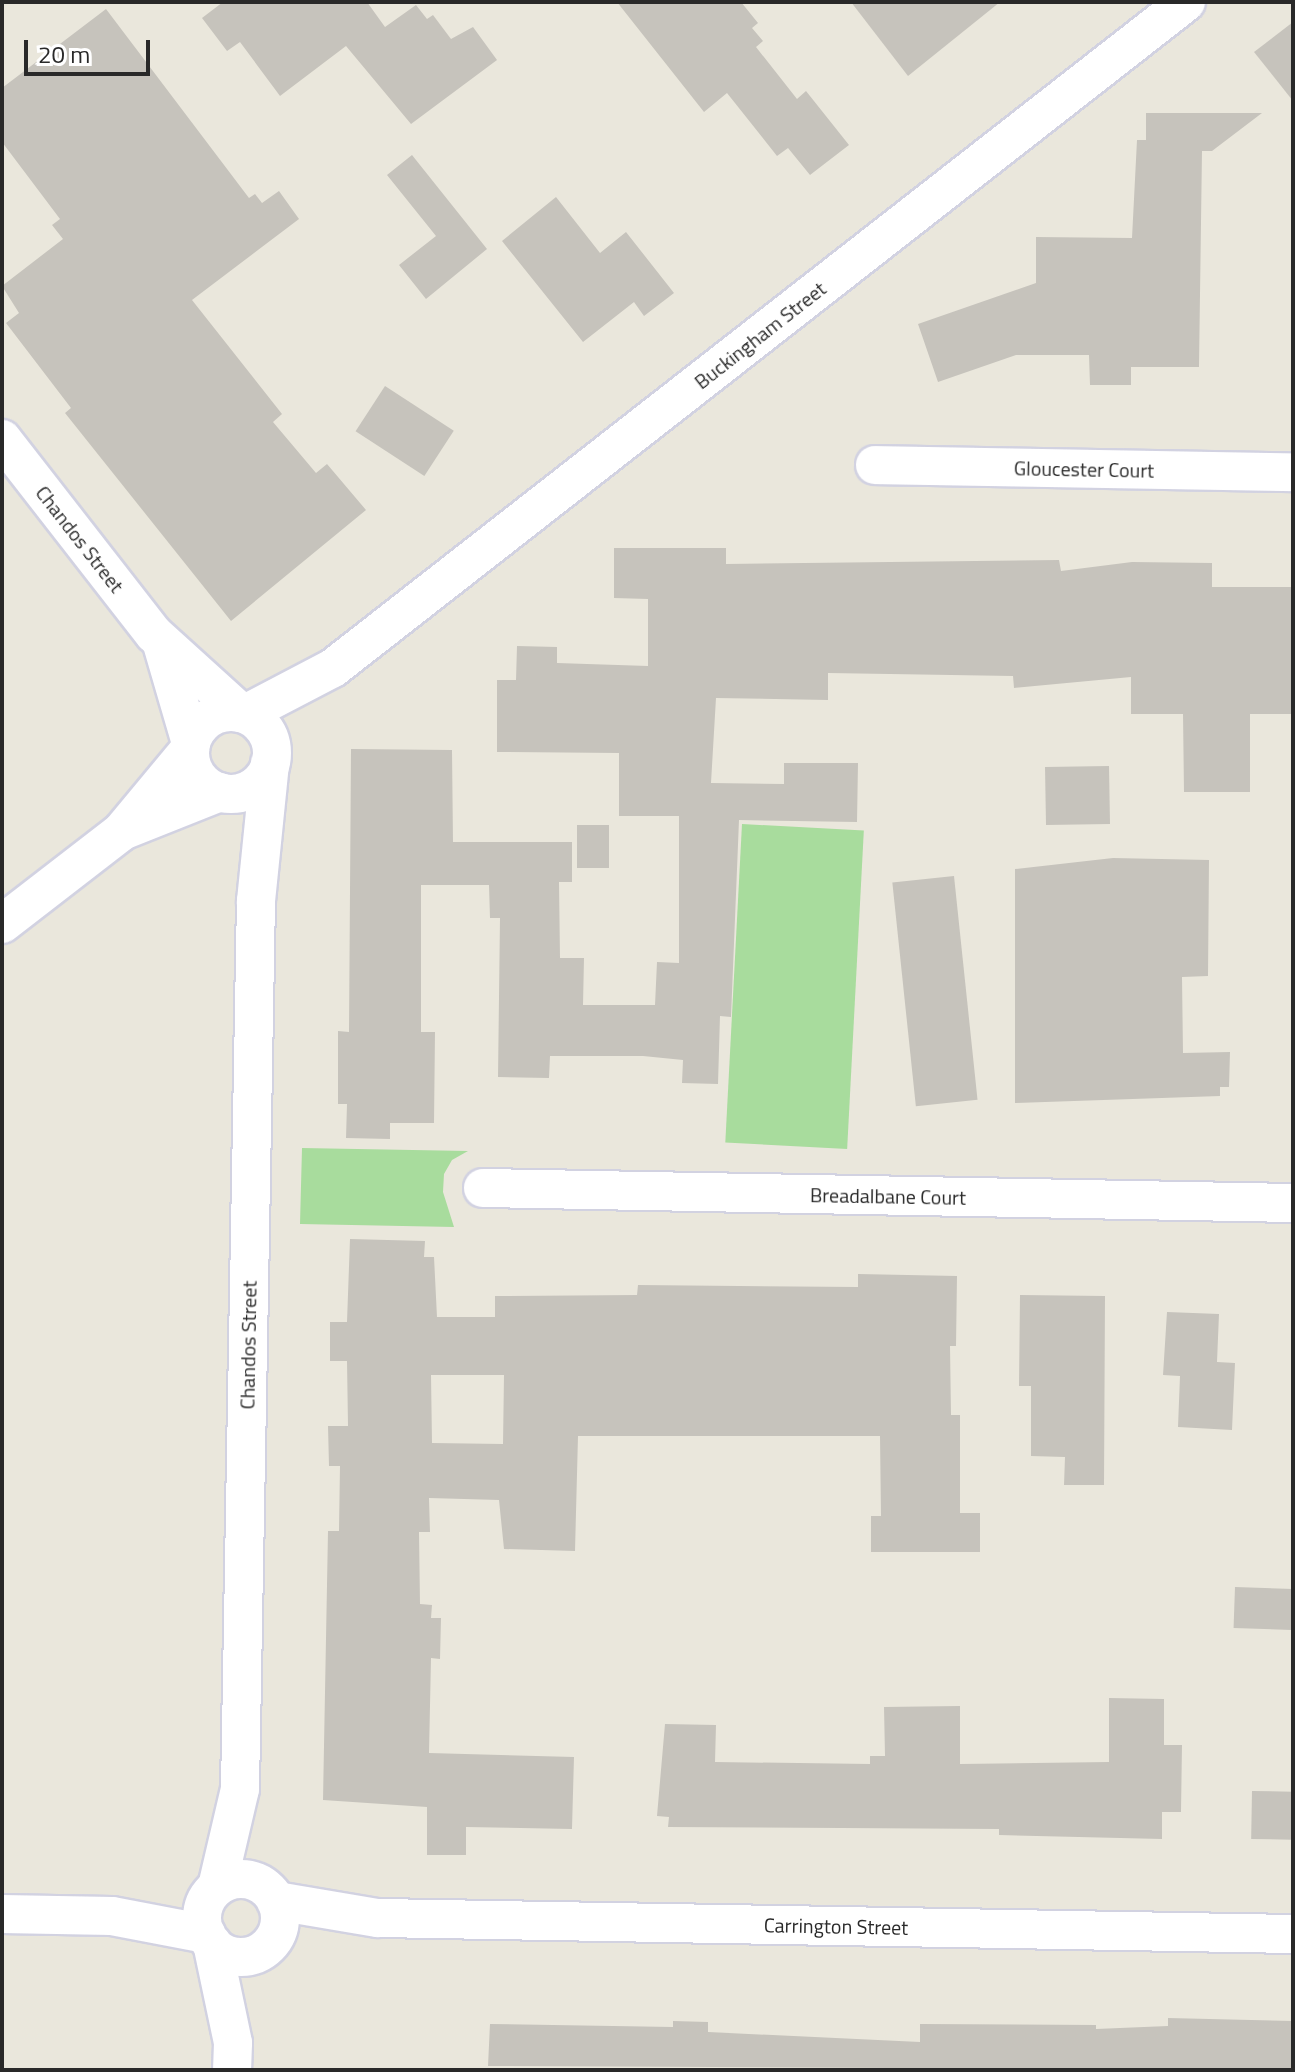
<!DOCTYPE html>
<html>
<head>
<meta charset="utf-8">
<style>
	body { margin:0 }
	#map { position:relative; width:1295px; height:2072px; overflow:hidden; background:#eae7dc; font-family:"Titillium Web",sans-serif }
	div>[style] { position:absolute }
	.green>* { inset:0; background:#a8dc9d; transform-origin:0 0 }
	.building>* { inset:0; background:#c6c3bc; transform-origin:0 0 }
	.roads { filter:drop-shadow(2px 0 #d2d2e1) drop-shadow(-2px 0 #d2d2e1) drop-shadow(0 2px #d2d2e1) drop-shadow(0 -2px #d2d2e1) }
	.minor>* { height:38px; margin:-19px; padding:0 19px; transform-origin:19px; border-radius:19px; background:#fff }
	.minor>.ring { margin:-19px; padding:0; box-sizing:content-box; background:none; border:38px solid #fff; border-radius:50% }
	span { translate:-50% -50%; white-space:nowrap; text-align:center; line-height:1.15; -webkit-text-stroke:6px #fff; paint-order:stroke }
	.street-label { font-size:20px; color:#292929 }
	.frame { position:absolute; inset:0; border:4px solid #292929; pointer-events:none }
	.scale { position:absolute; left:24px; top:40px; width:126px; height:36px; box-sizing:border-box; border:4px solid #292929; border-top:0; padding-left:10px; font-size:24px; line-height:28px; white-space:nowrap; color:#292929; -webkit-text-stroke:6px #fff; paint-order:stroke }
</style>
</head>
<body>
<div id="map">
	<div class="green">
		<div style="left:742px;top:824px;width:122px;height:319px;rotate:3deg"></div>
		<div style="clip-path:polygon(302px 1148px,468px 1151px,452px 1160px,444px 1174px,443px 1192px,454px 1227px,300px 1224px)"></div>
	</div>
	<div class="building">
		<div style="clip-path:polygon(223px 2px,367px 2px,385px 27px,416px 5px,427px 19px,433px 15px,451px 39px,473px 27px,497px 60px,411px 124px,346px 46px,280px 96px,240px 42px,227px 51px,202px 18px)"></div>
		<div style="clip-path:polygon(617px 2px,741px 2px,758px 23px,752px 28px,763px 41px,756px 47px,797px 99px,806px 91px,849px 145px,810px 175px,788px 148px,777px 156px,727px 93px,704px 112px)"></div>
		<div style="clip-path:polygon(851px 2px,1000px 2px,908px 76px)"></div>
		<div style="clip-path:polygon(106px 9px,249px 198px,255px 194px,262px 203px,279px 191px,299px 219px,192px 300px,282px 414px,273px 422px,316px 473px,327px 464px,366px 510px,231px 621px,65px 413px,71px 408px,6px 323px,19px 313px,2px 286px,63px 239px,52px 225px,60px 219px,2px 142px,2px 88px)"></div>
		<div style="clip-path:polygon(1293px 22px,1293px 101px,1254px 52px)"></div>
		<div style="clip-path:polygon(1146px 113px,1262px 113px,1212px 151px,1202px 151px,1199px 367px,1131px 367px,1131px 385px,1090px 385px,1089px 355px,1016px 355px,938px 382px,918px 324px,1036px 283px,1036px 237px,1132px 238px,1137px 140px,1146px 140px)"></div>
		<div style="clip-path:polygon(412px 155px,487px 249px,426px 299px,399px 265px,436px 236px,387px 175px)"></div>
		<div style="clip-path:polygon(556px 197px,600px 253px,626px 232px,674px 293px,644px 316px,634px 302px,583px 342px,502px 241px)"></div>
		<div style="left:385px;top:386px;width:82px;height:54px;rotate:33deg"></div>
		<div style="clip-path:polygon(614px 548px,726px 548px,726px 564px,1059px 560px,1061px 571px,1132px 562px,1212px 563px,1212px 587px,1293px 587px,1293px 714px,1250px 714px,1250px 792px,1184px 792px,1183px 714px,1131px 714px,1131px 677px,1014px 688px,1013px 676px,828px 673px,828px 700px,716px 698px,711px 783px,784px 784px,784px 763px,858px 763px,857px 822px,739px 820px,731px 1017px,720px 1016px,718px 1084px,682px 1083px,683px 1060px,643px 1056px,550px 1056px,549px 1078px,498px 1077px,500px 918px,490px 918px,489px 885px,421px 885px,421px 1032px,435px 1032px,434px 1123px,390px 1123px,390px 1139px,346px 1138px,347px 1104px,338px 1104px,338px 1031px,349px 1032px,351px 749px,452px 750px,453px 842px,572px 842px,572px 882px,559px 882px,560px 958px,584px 958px,583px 1005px,655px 1005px,657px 962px,679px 963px,679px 816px,619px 816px,619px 753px,497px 752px,497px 680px,516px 680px,517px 646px,557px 647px,557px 663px,648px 666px,648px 599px,614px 598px)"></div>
		<div style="left:1109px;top:766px;width:58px;height:64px;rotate:89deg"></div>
		<div style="left:577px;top:825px;width:32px;height:43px"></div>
		<div style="clip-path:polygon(1113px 858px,1209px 860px,1208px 976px,1182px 977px,1183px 1053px,1230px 1052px,1229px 1087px,1220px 1087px,1220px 1096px,1015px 1103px,1015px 869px)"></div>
		<div style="left:954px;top:876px;width:225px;height:62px;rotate:84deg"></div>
		<div style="clip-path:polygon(evenodd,350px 1239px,425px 1241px,424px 1257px,434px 1257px,437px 1317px,495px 1317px,495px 1296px,637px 1295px,638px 1285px,858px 1287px,858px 1274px,957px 1276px,956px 1346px,950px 1346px,951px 1415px,960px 1415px,960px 1513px,980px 1513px,980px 1552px,871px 1552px,871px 1516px,881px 1516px,880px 1436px,578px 1436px,575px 1551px,504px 1549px,499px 1500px,429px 1498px,430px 1532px,419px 1532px,420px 1604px,432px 1605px,431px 1618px,441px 1618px,440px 1659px,431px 1658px,429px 1753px,574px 1757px,572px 1829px,466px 1827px,466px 1855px,427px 1855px,427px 1807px,323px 1800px,328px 1531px,339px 1531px,340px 1466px,329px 1466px,328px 1426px,348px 1426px,347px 1361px,330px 1361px,330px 1322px,347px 1322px,350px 1239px,431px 1375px,504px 1375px,503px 1444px,432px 1443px,431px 1375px)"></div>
		<div style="clip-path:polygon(1020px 1295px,1105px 1296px,1104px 1485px,1064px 1485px,1065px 1457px,1031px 1456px,1031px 1386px,1019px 1386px)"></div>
		<div style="clip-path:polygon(1167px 1312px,1219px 1314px,1217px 1362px,1235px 1363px,1232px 1430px,1178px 1427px,1180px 1376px,1163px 1375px)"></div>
		<div style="left:1235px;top:1587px;width:58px;height:41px;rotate:2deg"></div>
		<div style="clip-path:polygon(1109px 1698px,1164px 1699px,1164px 1745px,1182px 1745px,1181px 1812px,1162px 1812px,1162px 1839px,999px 1835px,999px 1829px,668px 1827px,669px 1817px,657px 1816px,665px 1724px,716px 1725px,715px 1762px,870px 1764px,870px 1756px,885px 1756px,884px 1707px,960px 1706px,960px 1764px,1109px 1762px)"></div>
		<div style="left:1252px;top:1791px;width:41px;height:48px;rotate:1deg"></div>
		<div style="clip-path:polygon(1168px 2018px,1293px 2021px,1293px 2070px,488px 2066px,490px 2024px,673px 2027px,673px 2021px,708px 2022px,708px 2032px,920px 2042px,920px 2024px,1096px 2025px,1096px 2029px,1168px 2026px)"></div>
	</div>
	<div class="roads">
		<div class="minor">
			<div style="left:2px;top:439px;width:247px;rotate:52.1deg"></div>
			<div style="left:154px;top:634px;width:118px;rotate:42.2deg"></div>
			<div style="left:875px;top:465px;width:418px;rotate:1deg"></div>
			<div style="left:162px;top:644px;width:103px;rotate:73.7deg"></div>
			<div class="ring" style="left:190px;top:712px;width:44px;height:44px"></div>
			<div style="left:245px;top:714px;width:99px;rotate:-27.6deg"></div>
			<div style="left:333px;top:668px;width:1082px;rotate:-37.98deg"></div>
			<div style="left:127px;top:829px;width:100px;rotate:-21.7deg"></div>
			<div style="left:2px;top:924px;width:150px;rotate:-37.7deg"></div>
			<div style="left:121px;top:832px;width:108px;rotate:-50.3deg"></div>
			<div style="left:483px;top:1188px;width:810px;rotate:1.06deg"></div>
			<div class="ring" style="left:202px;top:1879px;width:40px;height:40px"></div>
			<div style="left:217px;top:1887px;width:101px;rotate:-76.8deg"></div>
			<div style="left:240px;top:1789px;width:888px;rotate:-88.97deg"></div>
			<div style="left:256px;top:901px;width:138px;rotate:-84.2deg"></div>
			<div style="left:276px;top:1901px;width:103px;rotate:9.5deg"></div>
			<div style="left:378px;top:1918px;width:915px;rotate:1deg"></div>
			<div style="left:2px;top:1914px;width:110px;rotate:1deg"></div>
			<div style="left:112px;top:1916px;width:96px;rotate:10.8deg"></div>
			<div style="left:212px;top:1943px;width:102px;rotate:78.1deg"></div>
			<div style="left:233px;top:2043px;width:27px;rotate:92deg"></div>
		</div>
	</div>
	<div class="street-label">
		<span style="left:760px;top:335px;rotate:-38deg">Buckingham Street</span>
		<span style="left:1084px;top:469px;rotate:1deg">Gloucester Court</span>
		<span style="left:80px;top:539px;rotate:52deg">Chandos Street</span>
		<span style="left:888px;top:1196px;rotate:1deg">Breadalbane Court</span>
		<span style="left:248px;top:1345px;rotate:-89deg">Chandos Street</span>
		<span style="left:836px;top:1926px;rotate:1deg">Carrington Street</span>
	</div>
	<div class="frame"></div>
	<div class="scale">20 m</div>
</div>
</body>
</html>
